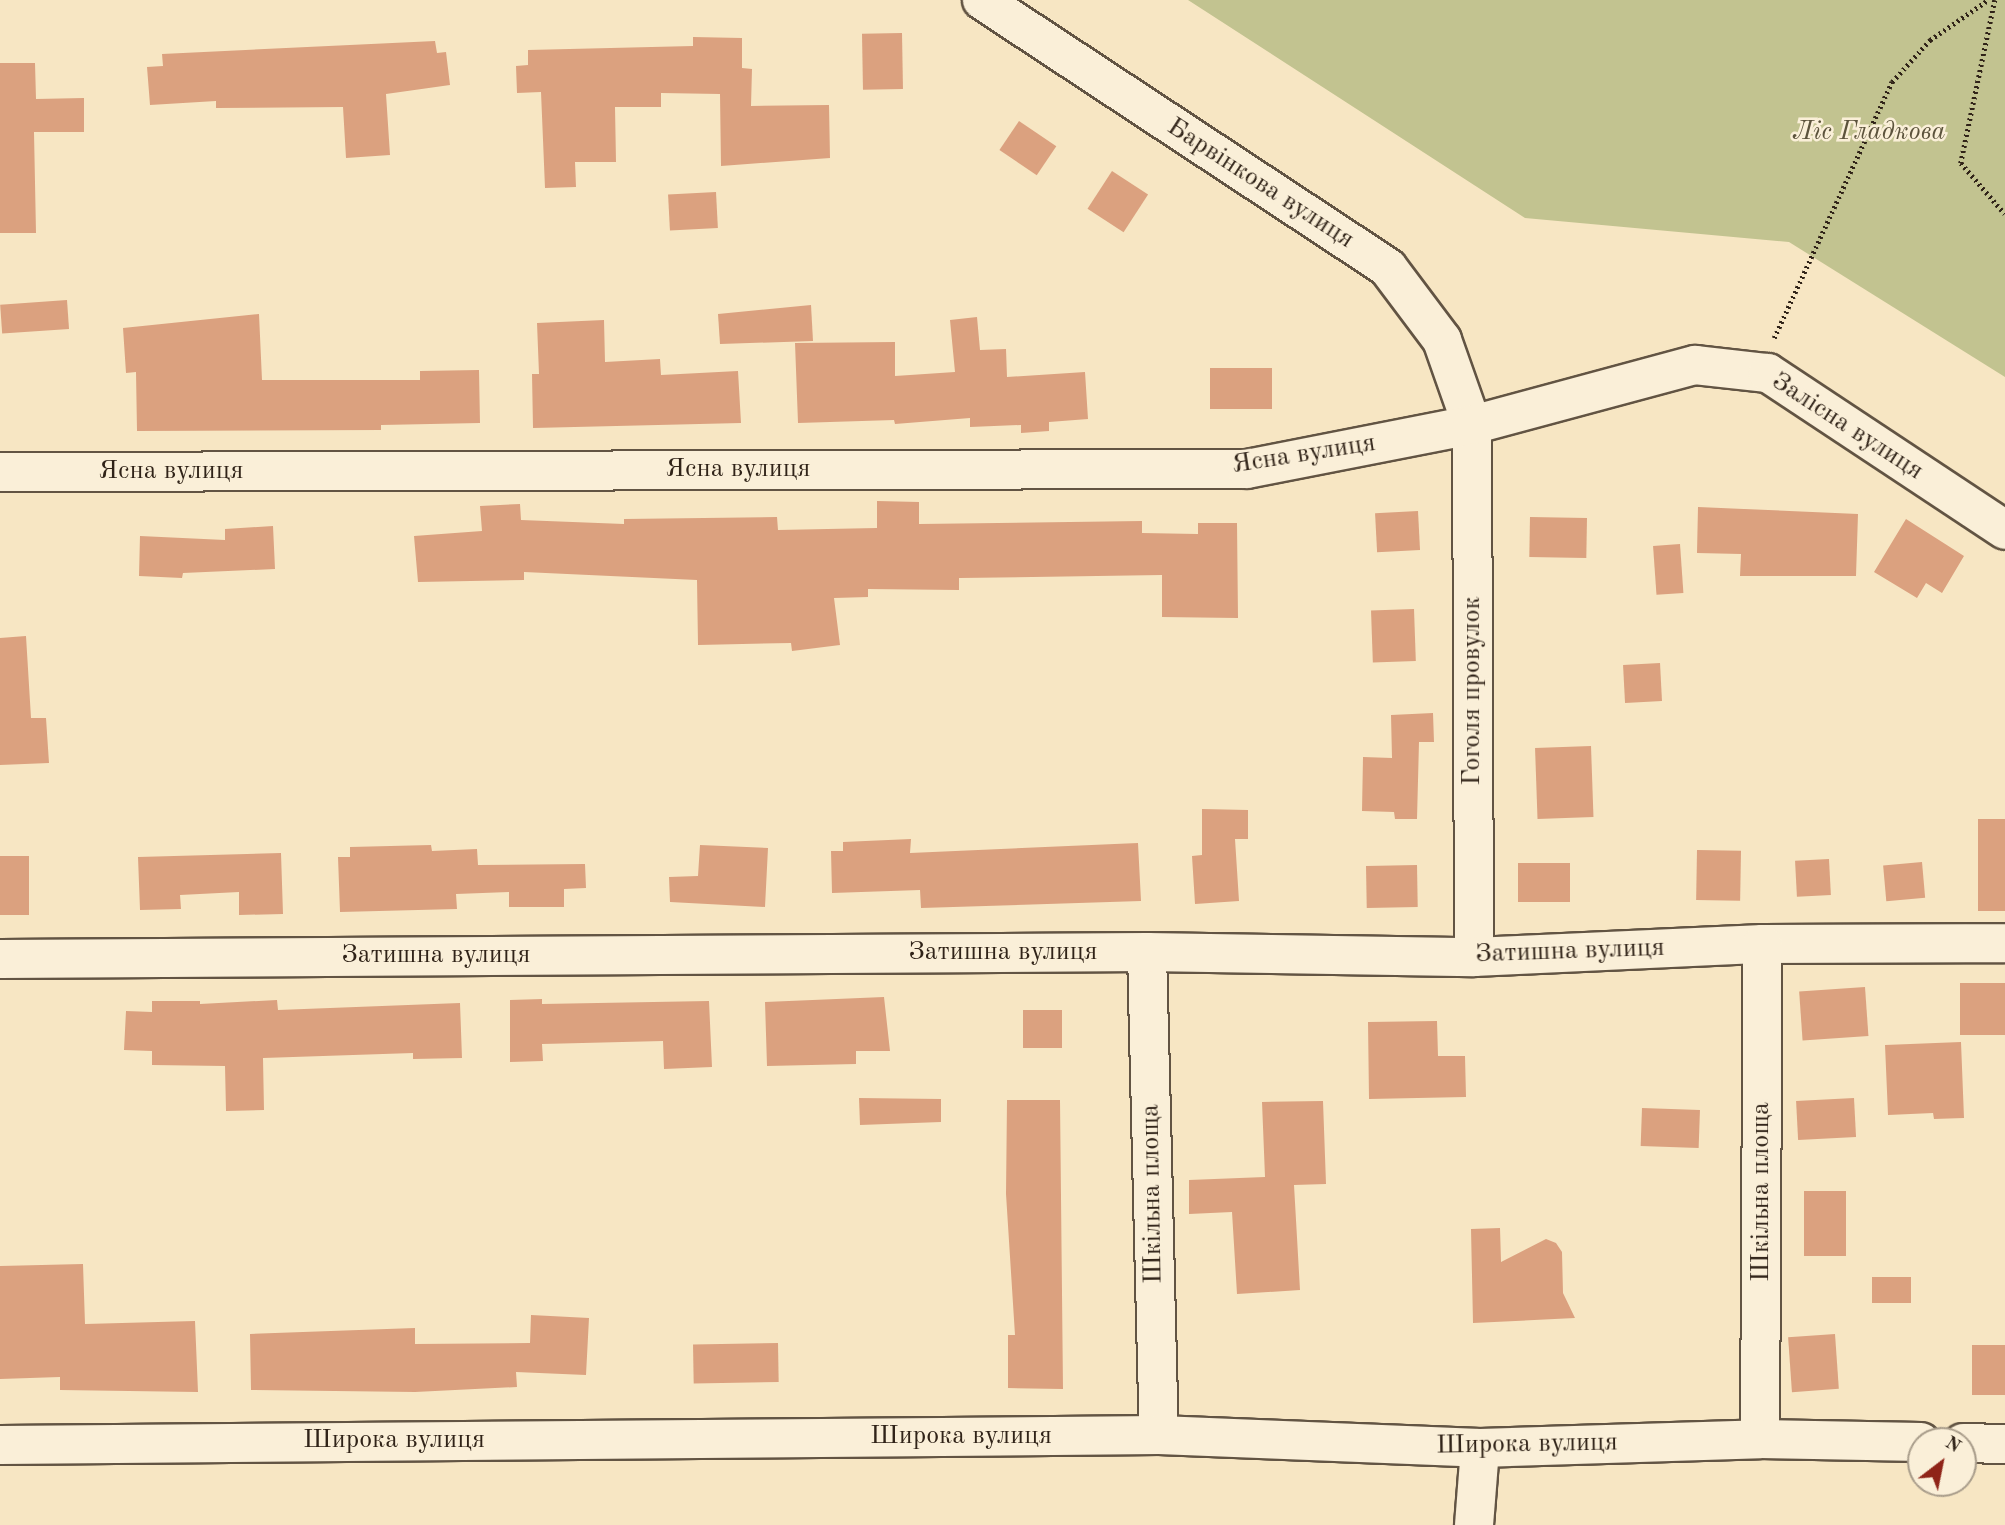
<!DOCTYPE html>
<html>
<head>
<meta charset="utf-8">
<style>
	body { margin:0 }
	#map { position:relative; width:2005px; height:1525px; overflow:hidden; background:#f7e6c3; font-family:"Old Standard TT",serif }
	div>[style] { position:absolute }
	.green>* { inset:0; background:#c2c390 }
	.building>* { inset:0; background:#dba17f; transform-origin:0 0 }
	.path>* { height:4.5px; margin-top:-2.25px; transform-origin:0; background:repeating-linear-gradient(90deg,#302318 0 2px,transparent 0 5.5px) }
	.roads { filter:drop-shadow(2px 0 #625443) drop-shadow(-2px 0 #625443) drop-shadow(0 2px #625443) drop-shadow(0 -2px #625443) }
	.minor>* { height:38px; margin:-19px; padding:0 19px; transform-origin:19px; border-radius:19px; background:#faefd8 }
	span { translate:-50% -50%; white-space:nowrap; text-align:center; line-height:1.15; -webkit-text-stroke:5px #faefd8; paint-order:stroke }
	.park-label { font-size:26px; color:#5c533c; font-style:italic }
	.street-label { font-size:26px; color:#302318 }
	.north { position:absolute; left:1907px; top:1427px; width:70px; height:70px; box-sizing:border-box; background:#faefd8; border:2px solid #a99d8b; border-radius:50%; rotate:32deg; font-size:19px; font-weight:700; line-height:28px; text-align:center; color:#302318 }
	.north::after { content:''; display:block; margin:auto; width:24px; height:32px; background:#8f2418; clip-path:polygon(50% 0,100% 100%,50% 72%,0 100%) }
</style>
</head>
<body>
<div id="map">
	<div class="green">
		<div style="clip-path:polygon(1188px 0,2005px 0,2005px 377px,1789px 242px,1525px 218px)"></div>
	</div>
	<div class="building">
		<div style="left:902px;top:33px;width:56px;height:40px;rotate:89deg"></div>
		<div style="clip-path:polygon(693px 37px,742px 38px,742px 68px,752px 69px,751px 106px,829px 105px,830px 158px,721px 166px,720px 94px,661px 93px,661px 107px,615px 107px,616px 162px,575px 162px,576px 187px,545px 188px,541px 92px,517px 93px,516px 66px,528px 65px,528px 50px,693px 46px)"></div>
		<div style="clip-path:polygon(435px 41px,437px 53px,446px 52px,450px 85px,386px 94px,390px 155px,346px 158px,343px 107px,216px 108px,216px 101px,150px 105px,147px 67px,163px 66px,162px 54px)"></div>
		<div style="clip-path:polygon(0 63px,35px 63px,36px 99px,84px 98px,84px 132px,34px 132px,36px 233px,0 233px)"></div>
		<div style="left:1019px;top:121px;width:45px;height:35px;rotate:34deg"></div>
		<div style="left:1112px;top:171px;width:43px;height:45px;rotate:33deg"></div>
		<div style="left:716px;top:192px;width:36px;height:48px;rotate:87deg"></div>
		<div style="left:67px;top:300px;width:29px;height:67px;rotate:86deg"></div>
		<div style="clip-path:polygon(811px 305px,813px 341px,720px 344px,718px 314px)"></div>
		<div style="clip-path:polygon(259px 314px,262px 380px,420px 380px,420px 371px,479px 370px,480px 423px,381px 425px,381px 430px,137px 431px,136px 372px,126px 373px,123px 328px)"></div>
		<div style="clip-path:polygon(977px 317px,980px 350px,1006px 349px,1007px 377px,1085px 372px,1088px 419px,1049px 422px,1049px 431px,1021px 433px,1021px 425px,970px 427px,970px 418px,895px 424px,894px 420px,798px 423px,795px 343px,895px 342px,895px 376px,955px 372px,950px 320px)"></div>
		<div style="clip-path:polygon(604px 320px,605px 362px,660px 359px,661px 375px,738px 371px,741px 423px,533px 428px,532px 374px,539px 374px,537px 323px)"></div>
		<div style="left:1272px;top:368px;width:41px;height:62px;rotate:90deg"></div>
		<div style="clip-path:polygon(877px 501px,919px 502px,919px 524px,1142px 521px,1142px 533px,1198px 534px,1198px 523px,1237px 523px,1238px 618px,1162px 617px,1162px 575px,959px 578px,959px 590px,868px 589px,868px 597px,834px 598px,840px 645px,792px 651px,791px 643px,698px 645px,697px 580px,524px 572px,524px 580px,418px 582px,414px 536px,482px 531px,480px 506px,520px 504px,521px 520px,624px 524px,624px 519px,777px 517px,778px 530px,877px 528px)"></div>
		<div style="clip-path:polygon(1698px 507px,1858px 514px,1856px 576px,1740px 576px,1741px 554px,1697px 553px)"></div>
		<div style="left:1418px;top:511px;width:39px;height:43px;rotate:87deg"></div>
		<div style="left:1530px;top:517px;width:57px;height:40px;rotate:1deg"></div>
		<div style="clip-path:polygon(1906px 519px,1964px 556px,1942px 593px,1926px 583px,1917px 598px,1874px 572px)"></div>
		<div style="clip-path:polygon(273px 526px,275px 569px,183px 573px,182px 578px,139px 576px,140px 536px,225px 540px,225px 529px)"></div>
		<div style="left:1680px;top:544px;width:49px;height:27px;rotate:86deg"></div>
		<div style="left:1414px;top:609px;width:52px;height:43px;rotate:88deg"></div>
		<div style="clip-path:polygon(26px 636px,31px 718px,46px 718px,49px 763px,0 765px,0 638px)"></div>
		<div style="left:1660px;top:663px;width:38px;height:37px;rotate:87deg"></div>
		<div style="clip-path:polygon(1433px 713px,1434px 742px,1419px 742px,1417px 819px,1395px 819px,1394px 812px,1362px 811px,1363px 757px,1392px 758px,1391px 715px)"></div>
		<div style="left:1591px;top:746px;width:71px;height:56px;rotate:88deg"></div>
		<div style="clip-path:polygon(1202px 809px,1248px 810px,1248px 839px,1235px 839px,1239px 901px,1195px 904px,1192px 856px,1202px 855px)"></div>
		<div style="left:1978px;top:819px;width:27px;height:92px"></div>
		<div style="clip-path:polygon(911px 839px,910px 853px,1138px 843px,1141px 901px,921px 908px,920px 890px,832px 893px,831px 851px,843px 851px,843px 842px)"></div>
		<div style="clip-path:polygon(431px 845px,432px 851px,477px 849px,478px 865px,585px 864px,586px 888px,564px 889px,564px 907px,509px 907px,509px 892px,456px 894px,457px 909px,340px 912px,338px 857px,350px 857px,350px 847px)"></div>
		<div style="clip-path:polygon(700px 845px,768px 848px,765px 907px,670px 902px,669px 877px,698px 876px)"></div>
		<div style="left:1697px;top:850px;width:44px;height:50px;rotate:1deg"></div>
		<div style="clip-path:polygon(281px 853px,283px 914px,239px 915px,239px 892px,180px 895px,181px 909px,140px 910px,138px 857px)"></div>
		<div style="left:0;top:856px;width:29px;height:59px"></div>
		<div style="left:1829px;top:859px;width:36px;height:34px;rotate:87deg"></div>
		<div style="left:1922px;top:862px;width:36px;height:39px;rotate:85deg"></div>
		<div style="left:1570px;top:863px;width:39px;height:52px;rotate:90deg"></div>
		<div style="left:1417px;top:865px;width:42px;height:51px;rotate:89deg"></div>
		<div style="left:2005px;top:983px;width:52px;height:45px;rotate:90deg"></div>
		<div style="left:1865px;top:987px;width:49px;height:66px;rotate:86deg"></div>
		<div style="clip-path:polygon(884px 997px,890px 1051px,856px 1051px,856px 1064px,767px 1066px,765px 1002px)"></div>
		<div style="clip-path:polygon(542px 999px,542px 1004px,709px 1001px,712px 1067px,664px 1069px,663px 1041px,542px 1044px,543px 1061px,510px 1062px,510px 1000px)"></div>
		<div style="clip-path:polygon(277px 1000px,278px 1010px,460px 1003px,462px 1058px,413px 1059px,413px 1053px,263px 1058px,264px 1110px,226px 1111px,225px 1066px,152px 1065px,152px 1051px,124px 1050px,126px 1011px,152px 1012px,152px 1001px,200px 1001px,200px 1004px)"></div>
		<div style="left:1023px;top:1010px;width:39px;height:38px"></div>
		<div style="clip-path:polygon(1437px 1021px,1438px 1056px,1465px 1056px,1466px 1097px,1369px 1099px,1368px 1022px)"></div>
		<div style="clip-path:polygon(1961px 1042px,1964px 1118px,1934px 1119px,1933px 1113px,1888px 1115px,1885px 1045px)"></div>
		<div style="clip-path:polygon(859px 1098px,941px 1099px,941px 1122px,860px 1125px)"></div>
		<div style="left:1854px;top:1098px;width:39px;height:58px;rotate:87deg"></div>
		<div style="clip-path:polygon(1007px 1100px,1060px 1100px,1063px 1389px,1008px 1388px,1008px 1335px,1015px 1335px,1006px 1194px)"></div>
		<div style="clip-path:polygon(1323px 1101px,1326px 1184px,1294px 1185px,1300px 1290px,1237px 1294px,1232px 1212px,1189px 1214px,1189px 1180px,1265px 1177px,1262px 1102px)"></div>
		<div style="left:1642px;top:1108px;width:58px;height:38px;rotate:2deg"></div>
		<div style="left:1804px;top:1191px;width:42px;height:65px"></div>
		<div style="clip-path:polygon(1500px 1228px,1501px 1262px,1546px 1239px,1556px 1243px,1562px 1252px,1563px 1293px,1575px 1318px,1473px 1323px,1471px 1229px)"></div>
		<div style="clip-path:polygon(83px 1264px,85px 1324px,195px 1321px,198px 1392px,60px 1390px,60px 1377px,0 1379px,0 1266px)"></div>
		<div style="left:1872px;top:1277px;width:39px;height:26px"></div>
		<div style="clip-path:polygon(531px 1315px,589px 1318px,586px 1375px,516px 1372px,517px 1387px,415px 1392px,251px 1390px,250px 1334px,415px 1328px,415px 1344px,530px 1343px)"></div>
		<div style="left:1835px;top:1334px;width:55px;height:47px;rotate:86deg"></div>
		<div style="left:778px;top:1343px;width:39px;height:85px;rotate:89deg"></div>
		<div style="left:2005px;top:1345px;width:50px;height:33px;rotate:90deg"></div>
	</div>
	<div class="path">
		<div style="left:1995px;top:0;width:167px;rotate:101.8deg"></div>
		<div style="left:1961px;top:163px;width:67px;rotate:49.2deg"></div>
		<div style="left:1774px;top:338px;width:282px;rotate:-65.3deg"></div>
		<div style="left:1892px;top:82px;width:57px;rotate:-47.9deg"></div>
		<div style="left:1930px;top:40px;width:70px;rotate:-34.6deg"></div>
	</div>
	<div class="roads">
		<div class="minor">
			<div style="left:982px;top:0;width:486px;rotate:33.4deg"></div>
			<div style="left:1388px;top:268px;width:90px;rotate:53.1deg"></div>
			<div style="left:1442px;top:340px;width:90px;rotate:70.6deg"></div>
			<div style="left:1472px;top:425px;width:532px;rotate:89.78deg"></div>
			<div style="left:0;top:472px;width:1247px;rotate:-0.14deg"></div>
			<div style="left:1247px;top:469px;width:229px;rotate:-11.1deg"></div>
			<div style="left:1472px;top:425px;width:231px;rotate:-15.1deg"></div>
			<div style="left:1695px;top:365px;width:73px;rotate:6.3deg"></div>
			<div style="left:1768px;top:373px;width:284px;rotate:33.5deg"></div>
			<div style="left:1147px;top:952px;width:483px;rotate:88.6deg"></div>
			<div style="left:0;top:959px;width:1147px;rotate:-0.35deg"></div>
			<div style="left:1147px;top:952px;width:327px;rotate:0.9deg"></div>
			<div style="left:1474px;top:957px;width:289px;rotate:-2.6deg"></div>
			<div style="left:1763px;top:944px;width:242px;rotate:-0.2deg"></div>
			<div style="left:1760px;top:1439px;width:495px;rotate:-89.7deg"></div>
			<div style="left:1963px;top:1443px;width:42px;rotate:1.4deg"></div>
			<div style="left:0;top:1445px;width:1159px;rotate:-0.49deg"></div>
			<div style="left:1159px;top:1435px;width:321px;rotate:2.3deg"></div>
			<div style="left:1480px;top:1448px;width:280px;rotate:-1.8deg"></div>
			<div style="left:1760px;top:1439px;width:161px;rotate:1.1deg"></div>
			<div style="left:1474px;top:1525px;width:77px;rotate:-85.5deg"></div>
		</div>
	</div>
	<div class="park-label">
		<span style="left:1869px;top:133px">Ліс Гладкова</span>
	</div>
	<div class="street-label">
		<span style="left:1260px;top:184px;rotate:33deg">Барвінкова вулиця</span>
		<span style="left:1847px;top:427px;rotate:33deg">Залісна вулиця</span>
		<span style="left:1304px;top:455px;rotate:-9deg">Ясна вулиця</span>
		<span style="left:738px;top:470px">Ясна вулиця</span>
		<span style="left:171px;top:472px">Ясна вулиця</span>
		<span style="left:1473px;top:691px;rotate:-90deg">Гоголя провулок</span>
		<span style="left:1570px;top:952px;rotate:-2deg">Затишна вулиця</span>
		<span style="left:1003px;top:953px">Затишна вулиця</span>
		<span style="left:436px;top:956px">Затишна вулиця</span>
		<span style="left:1762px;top:1192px;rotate:-90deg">Шкільна площа</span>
		<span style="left:1153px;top:1194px;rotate:-91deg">Шкільна площа</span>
		<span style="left:961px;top:1437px">Широка вулиця</span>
		<span style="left:394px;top:1441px">Широка вулиця</span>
		<span style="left:1527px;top:1445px;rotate:-1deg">Широка вулиця</span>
	</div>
	<div class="north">N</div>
</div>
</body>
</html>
